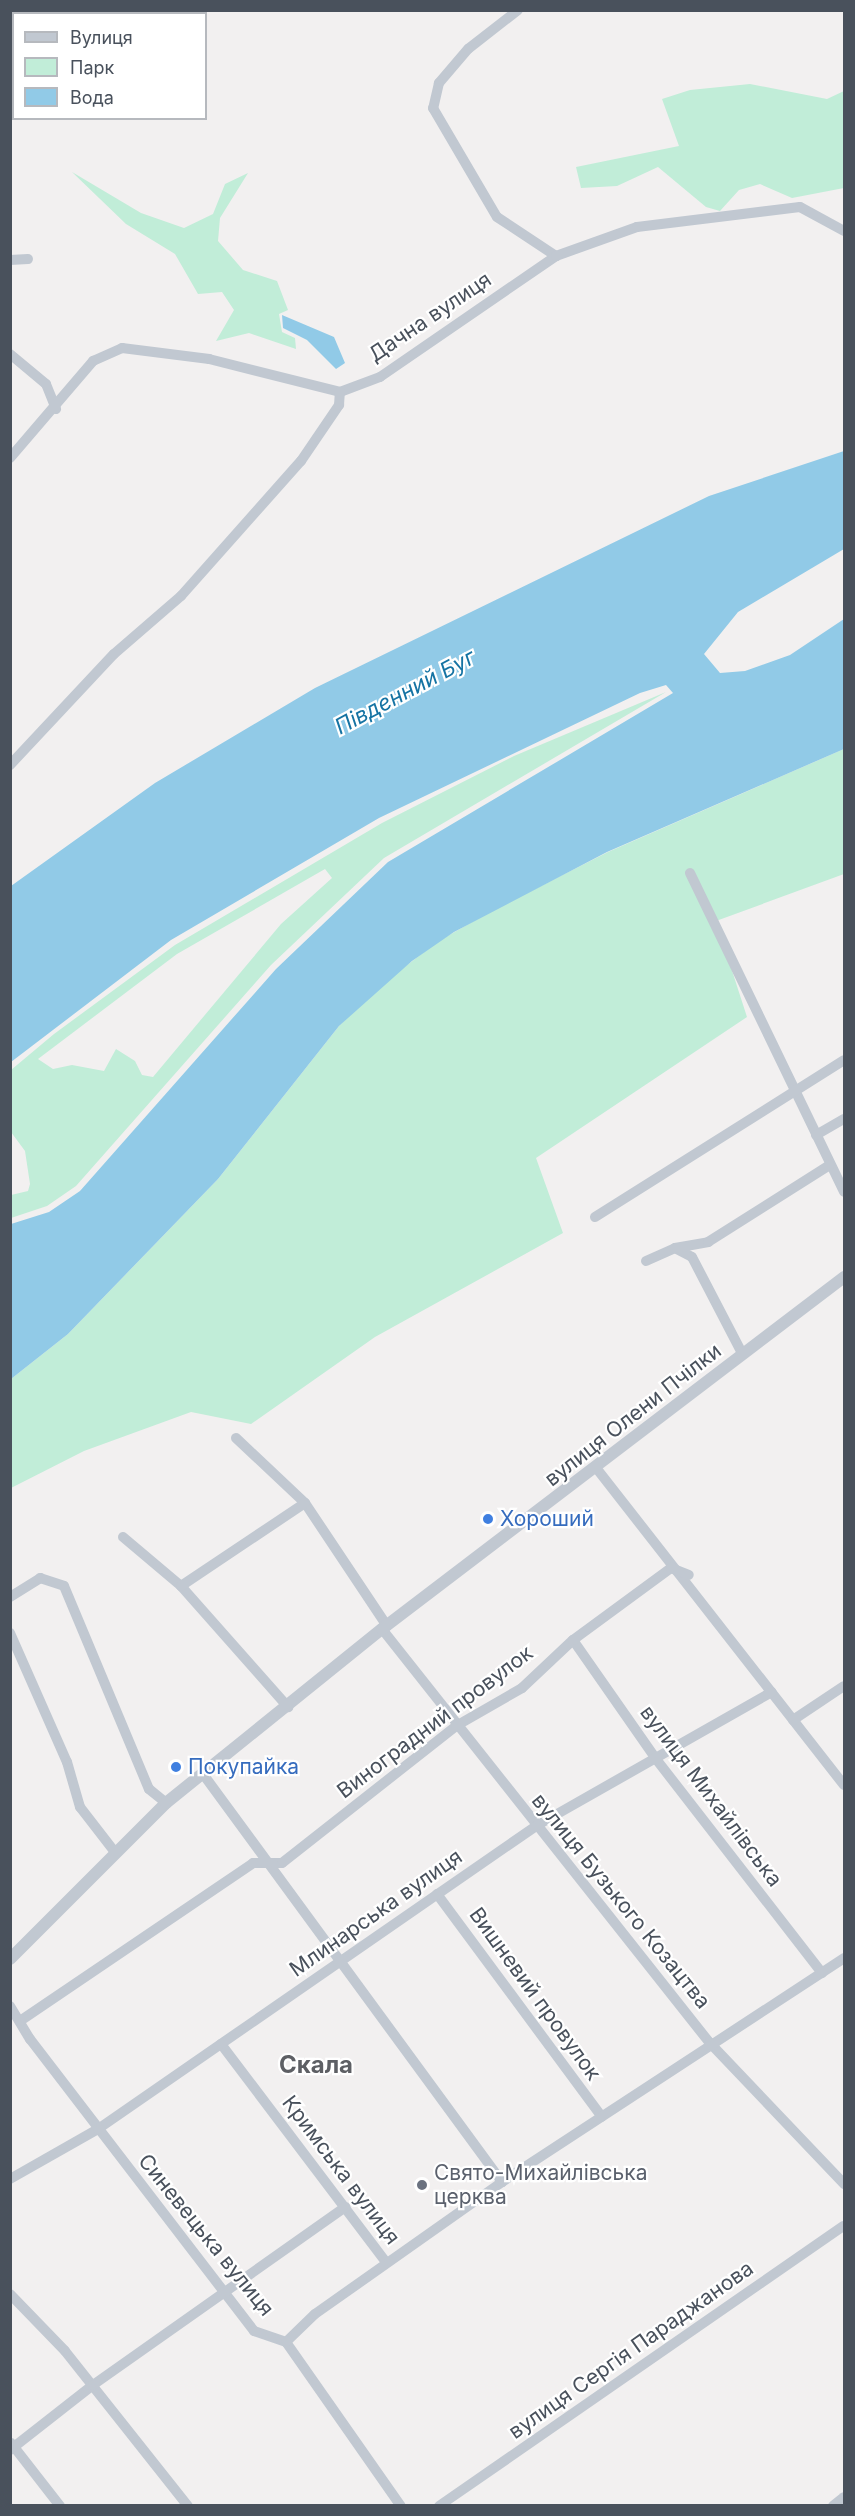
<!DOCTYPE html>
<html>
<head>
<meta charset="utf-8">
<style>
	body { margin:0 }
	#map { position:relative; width:855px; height:2516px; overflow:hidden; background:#f2f0f0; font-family:Inter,sans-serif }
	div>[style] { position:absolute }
	.green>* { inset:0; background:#c1edd8 }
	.water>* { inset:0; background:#91cae7 }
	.minor>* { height:10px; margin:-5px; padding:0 5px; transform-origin:5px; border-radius:5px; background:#c1c8d1 }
	.tertiary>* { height:12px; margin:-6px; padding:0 6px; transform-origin:6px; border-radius:6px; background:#c1c8d1 }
	.rail>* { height:5px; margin-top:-2.5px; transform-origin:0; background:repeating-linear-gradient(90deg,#fff 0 9px,#b2b4ba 0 18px); box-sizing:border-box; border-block:2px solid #b2b4ba }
	.dots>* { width:16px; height:16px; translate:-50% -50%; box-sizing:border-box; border:3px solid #fff; border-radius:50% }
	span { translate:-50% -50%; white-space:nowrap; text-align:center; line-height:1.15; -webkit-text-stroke:4.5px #fff; paint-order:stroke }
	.street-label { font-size:21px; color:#49515c }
	.shop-label { font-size:21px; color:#366cbe }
	.left { translate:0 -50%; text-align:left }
	.worship-label { font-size:21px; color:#5b616d }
	.water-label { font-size:22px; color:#1573a3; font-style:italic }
	.quarter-label { font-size:24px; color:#5d5f64; font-weight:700 }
	.frame { position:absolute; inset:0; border:12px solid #49515c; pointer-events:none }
	.legend { position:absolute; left:12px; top:12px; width:195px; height:108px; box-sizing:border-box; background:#fff; border:2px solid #b6b9be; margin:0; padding:8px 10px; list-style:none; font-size:18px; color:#49515c }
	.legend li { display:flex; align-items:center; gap:12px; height:30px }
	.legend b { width:30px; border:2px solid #b6b9be }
</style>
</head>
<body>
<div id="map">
	<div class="green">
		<div style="clip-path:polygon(750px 84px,827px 99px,844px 91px,844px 188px,792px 198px,760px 184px,739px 190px,720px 211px,706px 207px,658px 167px,617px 186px,581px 188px,576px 167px,679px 146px,662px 99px,690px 90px)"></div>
		<div style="clip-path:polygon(72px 172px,141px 213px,184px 228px,213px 214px,225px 184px,248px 173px,220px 218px,218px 241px,243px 270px,277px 281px,288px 310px,279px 314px,282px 332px,295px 338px,296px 349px,249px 333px,216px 341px,234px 310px,222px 292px,198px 294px,175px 254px,126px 224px)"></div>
		<div style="clip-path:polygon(evenodd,666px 692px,384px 858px,271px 965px,76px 1186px,47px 1206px,11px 1218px,11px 1195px,28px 1191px,30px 1184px,25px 1151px,11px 1132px,11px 1070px,54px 1034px,175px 945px,382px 823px,514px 756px,666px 692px,325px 869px,332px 878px,281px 924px,153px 1077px,142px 1075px,135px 1061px,116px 1049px,104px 1071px,72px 1065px,53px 1069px,38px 1059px,177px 954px,325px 869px)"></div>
		<div style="clip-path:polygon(844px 749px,844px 874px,716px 921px,747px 1017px,536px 1158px,563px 1233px,375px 1337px,251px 1424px,191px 1412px,84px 1451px,11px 1488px,11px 1379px,68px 1334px,218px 1179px,339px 1026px,371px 993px,437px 942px,488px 913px,608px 852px)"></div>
	</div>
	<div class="water">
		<div style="clip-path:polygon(282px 315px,334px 337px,345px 363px,336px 369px,307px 340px,283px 328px)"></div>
		<div style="clip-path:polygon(844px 451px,844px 549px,738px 612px,704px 654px,720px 673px,745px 671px,790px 655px,844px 619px,844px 749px,607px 852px,454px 932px,412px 961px,339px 1026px,218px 1179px,68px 1334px,11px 1379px,11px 1224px,49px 1212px,80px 1191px,276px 969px,388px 862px,673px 693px,666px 685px,640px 693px,379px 818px,171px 940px,11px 1062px,11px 886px,155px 783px,315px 688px,709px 496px)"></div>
	</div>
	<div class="minor">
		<div style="left:518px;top:10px;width:63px;rotate:142deg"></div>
		<div style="left:468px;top:49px;width:45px;rotate:130.5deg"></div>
		<div style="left:439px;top:83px;width:26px;rotate:103deg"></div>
		<div style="left:433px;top:108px;width:126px;rotate:59.6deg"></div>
		<div style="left:497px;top:217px;width:71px;rotate:33.5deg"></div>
		<div style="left:10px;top:260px;width:18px;rotate:-3deg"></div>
		<div style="left:10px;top:354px;width:47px;rotate:39.8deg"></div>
		<div style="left:46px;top:384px;width:27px;rotate:68deg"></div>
		<div style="left:340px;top:392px;width:43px;rotate:-20.6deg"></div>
		<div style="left:380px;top:377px;width:214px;rotate:-34.5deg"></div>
		<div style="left:556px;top:256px;width:86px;rotate:-19.7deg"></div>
		<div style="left:637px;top:227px;width:164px;rotate:-7deg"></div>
		<div style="left:800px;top:207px;width:50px;rotate:28.6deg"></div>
		<div style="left:10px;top:458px;width:128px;rotate:-49.4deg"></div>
		<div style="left:93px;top:361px;width:32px;rotate:-24deg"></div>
		<div style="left:122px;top:348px;width:88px;rotate:7.2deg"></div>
		<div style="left:209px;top:359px;width:135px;rotate:14.1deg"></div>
		<div style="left:10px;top:765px;width:152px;rotate:-46.9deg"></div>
		<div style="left:114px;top:654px;width:89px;rotate:-40.9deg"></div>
		<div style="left:181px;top:596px;width:181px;rotate:-48.4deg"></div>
		<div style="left:301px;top:461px;width:68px;rotate:-55.8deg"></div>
		<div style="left:339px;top:405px;width:13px;rotate:-86deg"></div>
		<div style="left:690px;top:873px;width:354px;rotate:64.2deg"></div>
		<div style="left:816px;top:1135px;width:32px;rotate:-30deg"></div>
		<div style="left:595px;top:1217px;width:294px;rotate:-32.2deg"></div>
		<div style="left:675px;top:1248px;width:19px;rotate:28deg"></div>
		<div style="left:692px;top:1257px;width:110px;rotate:62.5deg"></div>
		<div style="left:646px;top:1261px;width:32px;rotate:-24deg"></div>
		<div style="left:675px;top:1248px;width:34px;rotate:-10deg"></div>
		<div style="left:708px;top:1242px;width:144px;rotate:-32.3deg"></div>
		<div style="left:236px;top:1438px;width:95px;rotate:43.3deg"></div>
		<div style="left:305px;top:1503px;width:148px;rotate:56.3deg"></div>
		<div style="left:597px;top:1469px;width:401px;rotate:52deg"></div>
		<div style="left:123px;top:1537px;width:76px;rotate:40.2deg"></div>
		<div style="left:181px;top:1586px;width:162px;rotate:48.5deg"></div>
		<div style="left:181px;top:1586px;width:149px;rotate:-33.8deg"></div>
		<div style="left:10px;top:1597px;width:36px;rotate:-32deg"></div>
		<div style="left:40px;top:1578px;width:25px;rotate:18deg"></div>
		<div style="left:64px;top:1586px;width:220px;rotate:67.3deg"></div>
		<div style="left:149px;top:1789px;width:22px;rotate:39deg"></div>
		<div style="left:382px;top:1629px;width:527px;rotate:51.63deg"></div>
		<div style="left:709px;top:2042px;width:196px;rotate:46.4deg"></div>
		<div style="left:10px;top:1633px;width:141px;rotate:66.2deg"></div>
		<div style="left:67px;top:1762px;width:47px;rotate:73.9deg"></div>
		<div style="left:80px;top:1807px;width:56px;rotate:52.3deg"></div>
		<div style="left:573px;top:1640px;width:145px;rotate:55.1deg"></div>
		<div style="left:656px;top:1759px;width:271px;rotate:52.2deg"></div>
		<div style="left:793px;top:1720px;width:61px;rotate:-33.7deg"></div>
		<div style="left:203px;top:1774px;width:506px;rotate:53.76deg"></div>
		<div style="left:437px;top:1894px;width:277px;rotate:53.5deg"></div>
		<div style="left:10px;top:2006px;width:39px;rotate:59deg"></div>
		<div style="left:30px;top:2039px;width:368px;rotate:52.5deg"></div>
		<div style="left:254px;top:2331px;width:34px;rotate:19deg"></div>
		<div style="left:286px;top:2342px;width:200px;rotate:55deg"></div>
		<div style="left:20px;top:2021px;width:282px;rotate:-34.1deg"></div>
		<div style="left:253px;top:1863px;width:29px"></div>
		<div style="left:282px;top:1863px;width:221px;rotate:-38.2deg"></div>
		<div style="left:456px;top:1726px;width:76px;rotate:-29.9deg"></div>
		<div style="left:522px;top:1688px;width:70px;rotate:-43.3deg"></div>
		<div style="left:573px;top:1640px;width:122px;rotate:-36.3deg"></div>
		<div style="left:671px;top:1568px;width:19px;rotate:21deg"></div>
		<div style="left:221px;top:2044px;width:273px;rotate:52.9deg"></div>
		<div style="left:10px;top:2179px;width:101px;rotate:-29.6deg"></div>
		<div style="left:98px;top:2129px;width:533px;rotate:-34.67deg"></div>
		<div style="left:536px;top:1826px;width:271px;rotate:-29.6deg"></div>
		<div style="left:10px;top:2294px;width:79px;rotate:46deg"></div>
		<div style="left:65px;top:2351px;width:198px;rotate:51.6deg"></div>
		<div style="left:286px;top:2342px;width:40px;rotate:-44deg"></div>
		<div style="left:315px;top:2314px;width:229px;rotate:-35.2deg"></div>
		<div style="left:502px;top:2182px;width:409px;rotate:-33.2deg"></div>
		<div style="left:11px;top:2443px;width:80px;rotate:52.1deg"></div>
		<div style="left:10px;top:2450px;width:105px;rotate:-38.1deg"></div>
		<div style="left:93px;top:2385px;width:309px;rotate:-35.2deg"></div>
		<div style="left:439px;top:2506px;width:492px;rotate:-34.7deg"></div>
		<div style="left:833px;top:2506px;width:14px;rotate:-39deg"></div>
	</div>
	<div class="tertiary">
		<div style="left:10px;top:1959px;width:221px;rotate:-45deg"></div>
		<div style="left:166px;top:1803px;width:277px;rotate:-38.9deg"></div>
		<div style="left:382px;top:1629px;width:581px;rotate:-37.3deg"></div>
	</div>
	<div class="rail">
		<div style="left:73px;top:14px;width:5px;rotate:-53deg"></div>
		<div style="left:10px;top:86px;width:5px;rotate:-37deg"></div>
	</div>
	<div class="dots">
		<div style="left:488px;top:1519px;background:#3f7fe0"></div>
		<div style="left:176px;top:1767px;background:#3f7fe0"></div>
		<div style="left:422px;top:2185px;background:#6b7280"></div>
	</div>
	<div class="street-label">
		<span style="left:430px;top:317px;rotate:-34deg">Дачна вулиця</span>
		<span style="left:633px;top:1415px;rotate:-38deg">вулиця Олени Пчілки</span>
		<span style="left:435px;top:1722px;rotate:-37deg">Виноградний провулок</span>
		<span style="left:711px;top:1796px;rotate:53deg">вулиця Михайлівська</span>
		<span style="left:621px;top:1901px;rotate:51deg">вулиця Бузького Козацтва</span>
		<span style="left:376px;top:1913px;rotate:-35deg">Млинарська вулиця</span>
		<span style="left:535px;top:1994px;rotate:54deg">Вишневий провулок</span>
		<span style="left:341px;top:2170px;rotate:53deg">Кримська вулиця</span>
		<span style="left:206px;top:2235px;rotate:51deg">Синевецька вулиця</span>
		<span style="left:631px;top:2350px;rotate:-35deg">вулиця Сергія Параджанова</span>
	</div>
	<div class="shop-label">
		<span class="left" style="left:500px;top:1519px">Хороший</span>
		<span class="left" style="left:188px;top:1767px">Покупайка</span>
	</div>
	<div class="worship-label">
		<span class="left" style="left:434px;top:2185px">Свято-Михайлівська<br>церква</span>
	</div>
	<div class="water-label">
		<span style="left:405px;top:692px;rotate:-28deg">Південний Буг</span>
	</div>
	<div class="quarter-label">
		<span style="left:316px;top:2065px">Скала</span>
	</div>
	<div class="frame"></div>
	<ul class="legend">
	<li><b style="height:8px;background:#c1c8d1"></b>Вулиця</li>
	<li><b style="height:16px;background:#c1edd8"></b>Парк</li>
	<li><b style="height:16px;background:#91cae7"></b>Вода</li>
	</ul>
</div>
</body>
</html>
